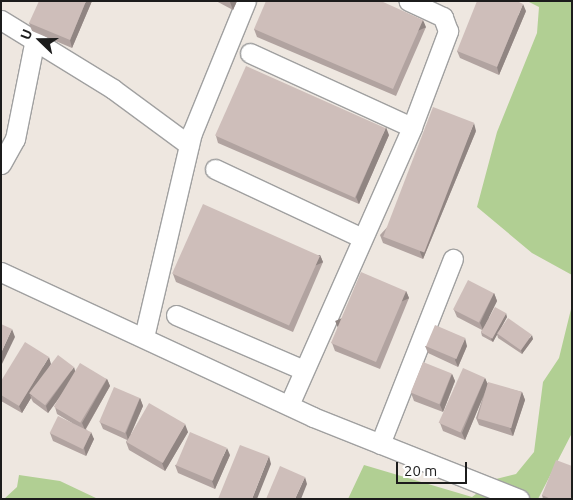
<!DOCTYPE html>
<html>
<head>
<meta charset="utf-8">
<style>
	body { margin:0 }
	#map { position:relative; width:573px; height:500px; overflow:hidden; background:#eee7e0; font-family:Ubuntu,sans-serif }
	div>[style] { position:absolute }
	.forest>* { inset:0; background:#b1cf93 }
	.roads { filter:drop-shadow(1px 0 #a0a0a0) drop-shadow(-1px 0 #a0a0a0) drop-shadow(0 1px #a0a0a0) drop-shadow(0 -1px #a0a0a0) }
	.street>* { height:19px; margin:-9.5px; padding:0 9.5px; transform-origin:9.5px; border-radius:9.5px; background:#fff }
	.wall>* { inset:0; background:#b1a3a0 }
	.shaded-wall>* { inset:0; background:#908582; transform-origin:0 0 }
	.building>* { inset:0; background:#cebeba; transform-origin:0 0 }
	span { translate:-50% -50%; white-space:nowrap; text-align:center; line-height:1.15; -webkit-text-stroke:4px #fff; paint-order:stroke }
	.frame { position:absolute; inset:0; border:2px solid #1c1c1c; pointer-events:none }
	.north { position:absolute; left:15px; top:15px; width:50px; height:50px; -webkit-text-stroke:4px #fff; paint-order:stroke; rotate:292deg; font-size:14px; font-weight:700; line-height:20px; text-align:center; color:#1c1c1c }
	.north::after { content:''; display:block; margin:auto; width:18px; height:22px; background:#1c1c1c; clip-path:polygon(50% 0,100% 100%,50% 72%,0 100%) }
	.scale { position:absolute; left:396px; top:462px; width:71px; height:22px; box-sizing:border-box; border:2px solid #1c1c1c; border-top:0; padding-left:6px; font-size:15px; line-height:18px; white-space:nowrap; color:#1c1c1c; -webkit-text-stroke:4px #fff; paint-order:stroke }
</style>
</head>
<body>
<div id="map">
	<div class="forest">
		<div style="clip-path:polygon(527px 1px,572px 1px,572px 275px,532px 253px,477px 207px,497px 132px,537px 33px,539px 7px)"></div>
		<div style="clip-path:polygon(572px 305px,572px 433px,538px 499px,348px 499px,364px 465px,472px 497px,496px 479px,516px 474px,534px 452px,543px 382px,559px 358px)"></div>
		<div style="clip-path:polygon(19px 475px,60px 481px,98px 499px,4px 499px,17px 487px)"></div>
	</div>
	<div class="roads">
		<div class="street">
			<div style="left:1px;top:20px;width:132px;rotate:31.6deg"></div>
			<div style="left:113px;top:89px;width:94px;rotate:36.4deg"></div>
			<div style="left:250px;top:53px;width:178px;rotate:24.6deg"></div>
			<div style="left:1px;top:164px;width:29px;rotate:-61deg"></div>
			<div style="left:15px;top:139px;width:97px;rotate:-78.7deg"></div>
			<div style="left:215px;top:169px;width:162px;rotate:25.1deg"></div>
			<div style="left:1px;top:272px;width:344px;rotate:24.9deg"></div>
			<div style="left:313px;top:417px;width:222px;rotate:21.7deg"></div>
			<div style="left:176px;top:315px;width:139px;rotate:23.3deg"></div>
			<div style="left:144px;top:337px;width:210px;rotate:-76.8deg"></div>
			<div style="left:192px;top:133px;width:143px;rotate:-67.8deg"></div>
			<div style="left:289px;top:405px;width:304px;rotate:-66.1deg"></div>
			<div style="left:412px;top:127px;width:103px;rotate:-69.4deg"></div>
			<div style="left:448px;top:31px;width:15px;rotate:-110deg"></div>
			<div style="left:443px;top:17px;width:38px;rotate:-155deg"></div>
			<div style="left:380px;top:444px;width:199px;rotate:-68.5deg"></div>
		</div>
	</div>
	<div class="wall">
		<div style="clip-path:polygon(92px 1px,72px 48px,32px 31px,29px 23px)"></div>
		<div style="clip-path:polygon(216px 1px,237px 1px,233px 10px)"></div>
		<div style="clip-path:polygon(526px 11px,499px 75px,460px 58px,457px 51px)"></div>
		<div style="clip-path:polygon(426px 27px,396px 96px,257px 37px,254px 29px)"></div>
		<div style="clip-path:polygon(476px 131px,423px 259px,383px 243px,380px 235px)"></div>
		<div style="clip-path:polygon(389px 135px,359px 204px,218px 143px,216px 136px)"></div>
		<div style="clip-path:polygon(320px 255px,323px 262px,293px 332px,176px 282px,173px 274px)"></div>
		<div style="clip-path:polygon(406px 291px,409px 298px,380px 369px,335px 351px,332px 343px)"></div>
		<div style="clip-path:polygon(494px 293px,497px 301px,488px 318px,507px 317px,500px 330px,533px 339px,522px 354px,498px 338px,497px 334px,493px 342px,482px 336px,481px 332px,482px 330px,457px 317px,454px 310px)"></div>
		<div style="clip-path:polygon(425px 346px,467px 346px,458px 367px,428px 353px)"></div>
		<div style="clip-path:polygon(51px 364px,49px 368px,75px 371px,107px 379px,110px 386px,86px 429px,94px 439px,86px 456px,53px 441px,50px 433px,72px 423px,57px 414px,55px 407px,61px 396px,48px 413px,33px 402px,31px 398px,22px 413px,1px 401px,1px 381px)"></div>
		<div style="clip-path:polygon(452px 374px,455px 381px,443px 412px,414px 401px,411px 393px)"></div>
		<div style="clip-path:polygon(485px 378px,487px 383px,522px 392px,525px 400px,513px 436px,479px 425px,476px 418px,483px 397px,465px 440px,443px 431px,440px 423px)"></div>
		<div style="clip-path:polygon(140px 398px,143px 406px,131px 434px,188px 432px,165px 471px,129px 450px,126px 442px,127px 440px,103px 429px,100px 422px)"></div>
		<div style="clip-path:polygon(230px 455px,215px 489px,178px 473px,175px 465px)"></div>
		<div style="clip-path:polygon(542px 495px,572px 499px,543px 499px)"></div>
	</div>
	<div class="shaded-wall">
		<div style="clip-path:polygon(86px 1px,92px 1px,72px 48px,70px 40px)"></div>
		<div style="clip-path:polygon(230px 1px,237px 1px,233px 10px,230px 2px)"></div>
		<div style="clip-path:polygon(523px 4px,526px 11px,499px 75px,497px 67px)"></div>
		<div style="left:423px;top:20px;width:8px;height:75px;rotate:67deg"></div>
		<div style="clip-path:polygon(474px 123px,476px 131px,423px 259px,420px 252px)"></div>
		<div style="clip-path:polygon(386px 127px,389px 135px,359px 204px,356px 197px)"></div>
		<div style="left:320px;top:255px;width:8px;height:76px;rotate:67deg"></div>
		<div style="left:406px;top:291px;width:8px;height:77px;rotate:67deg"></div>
		<div style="clip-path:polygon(494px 293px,497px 301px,483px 330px,480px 323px)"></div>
		<div style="clip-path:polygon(506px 313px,507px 317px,493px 342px,491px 339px)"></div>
		<div style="clip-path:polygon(12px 329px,15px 337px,1px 366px,1px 353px)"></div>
		<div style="clip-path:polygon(532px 335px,533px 339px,522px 354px,521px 350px)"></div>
		<div style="clip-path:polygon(465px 338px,467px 346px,458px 367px,455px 360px)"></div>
		<div style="clip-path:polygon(49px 357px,51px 364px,32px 396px,30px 394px,31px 398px,22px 413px,19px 406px)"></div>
		<div style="clip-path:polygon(74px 367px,76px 374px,48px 413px,46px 406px)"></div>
		<div style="clip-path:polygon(452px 374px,455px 381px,443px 412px,440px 405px)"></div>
		<div style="clip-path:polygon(485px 378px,488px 385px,465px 440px,462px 433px)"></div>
		<div style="clip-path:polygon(107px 379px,110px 386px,85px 430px,82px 423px)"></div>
		<div style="clip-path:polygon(522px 392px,525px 400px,513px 436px,510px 428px)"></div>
		<div style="clip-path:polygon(140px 398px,143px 406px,128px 440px,126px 433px)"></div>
		<div style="clip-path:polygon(185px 424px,188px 432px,165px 471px,162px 463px)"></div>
		<div style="clip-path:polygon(91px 432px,94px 439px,86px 456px,84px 448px)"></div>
		<div style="clip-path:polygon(227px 448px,230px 455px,215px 489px,212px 481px)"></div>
		<div style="clip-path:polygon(269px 456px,271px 464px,257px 499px,252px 499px)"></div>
		<div style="clip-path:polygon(305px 477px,307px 484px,301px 499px,295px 499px)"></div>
	</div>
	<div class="building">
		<div style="clip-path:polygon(39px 1px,86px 1px,70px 40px,29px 23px)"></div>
		<div style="clip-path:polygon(266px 1px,381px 1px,423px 20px,393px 89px,254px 29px)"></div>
		<div style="clip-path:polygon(477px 1px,517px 1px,523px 4px,497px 67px,457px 51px)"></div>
		<div style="left:246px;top:66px;width:153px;height:76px;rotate:24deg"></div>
		<div style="left:433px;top:107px;width:44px;height:139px;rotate:21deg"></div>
		<div style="left:203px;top:204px;width:128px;height:76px;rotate:24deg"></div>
		<div style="left:361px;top:272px;width:49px;height:77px;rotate:23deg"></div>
		<div style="left:468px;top:280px;width:29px;height:33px;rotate:27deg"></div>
		<div style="left:495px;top:307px;width:13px;height:29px;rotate:29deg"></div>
		<div style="left:508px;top:318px;width:29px;height:19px;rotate:35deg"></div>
		<div style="clip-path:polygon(1px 324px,12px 329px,1px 353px)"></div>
		<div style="left:435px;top:325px;width:33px;height:23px;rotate:23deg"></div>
		<div style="clip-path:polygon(25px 342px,49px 357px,19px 406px,1px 395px,1px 381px)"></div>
		<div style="left:58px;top:355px;width:20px;height:48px;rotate:37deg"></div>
		<div style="left:423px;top:362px;width:31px;height:33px;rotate:22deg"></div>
		<div style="left:80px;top:363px;width:31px;height:51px;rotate:31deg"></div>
		<div style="left:463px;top:368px;width:24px;height:60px;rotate:24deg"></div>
		<div style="left:488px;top:382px;width:35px;height:38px;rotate:16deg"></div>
		<div style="left:114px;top:387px;width:28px;height:38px;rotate:23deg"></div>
		<div style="left:149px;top:403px;width:42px;height:45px;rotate:30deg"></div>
		<div style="left:58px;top:416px;width:37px;height:19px;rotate:26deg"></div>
		<div style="left:190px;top:432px;width:40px;height:36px;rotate:23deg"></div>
		<div style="clip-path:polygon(240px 445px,269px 456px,252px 499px,218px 499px)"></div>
		<div style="clip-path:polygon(556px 460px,572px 466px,572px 495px,570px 499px,551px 499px,542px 495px)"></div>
		<div style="clip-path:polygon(280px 466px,305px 477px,295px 499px,266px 499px)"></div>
	</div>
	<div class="frame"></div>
	<div class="north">U</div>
	<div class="scale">20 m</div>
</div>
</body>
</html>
